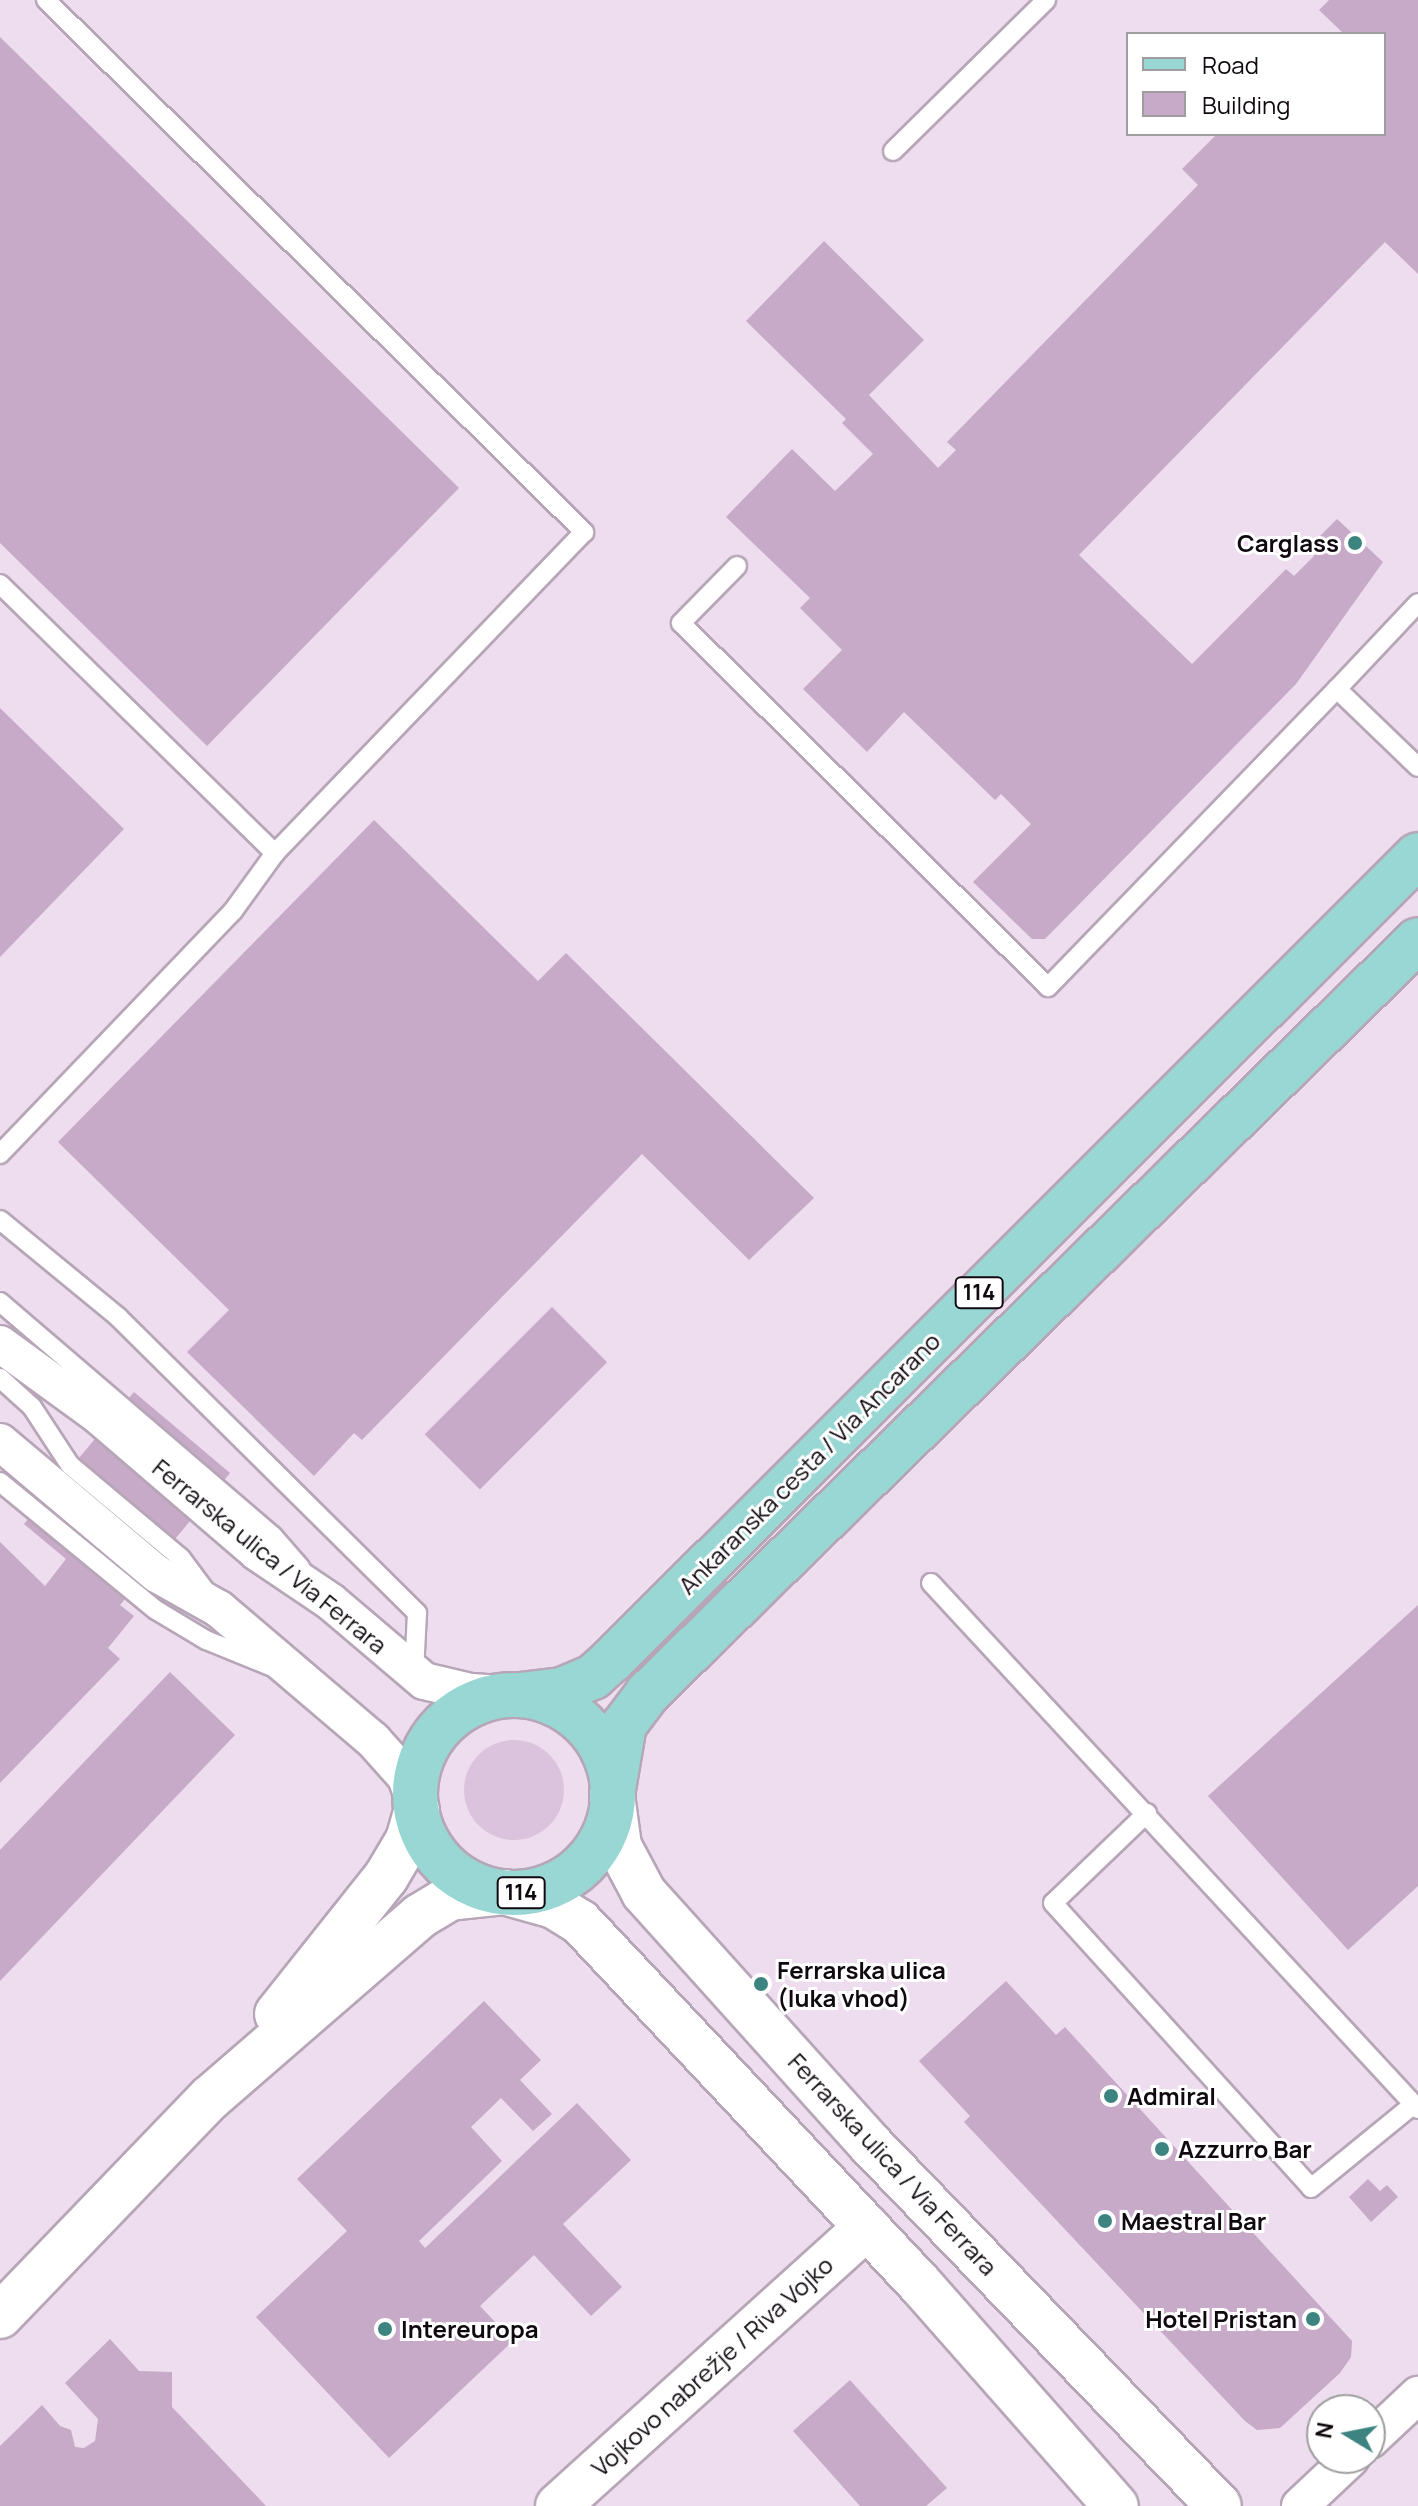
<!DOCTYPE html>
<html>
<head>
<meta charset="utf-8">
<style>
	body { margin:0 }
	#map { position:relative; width:1418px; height:2506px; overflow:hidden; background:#ede; font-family:Manrope,sans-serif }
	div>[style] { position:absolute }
	.green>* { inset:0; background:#dcc3dd }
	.round { border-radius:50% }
	.building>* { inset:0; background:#c6aac7; transform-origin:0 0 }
	.roads { filter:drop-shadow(2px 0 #b7a6b7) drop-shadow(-2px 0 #b7a6b7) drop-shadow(0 2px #b7a6b7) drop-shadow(0 -2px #b7a6b7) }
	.service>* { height:18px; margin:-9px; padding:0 9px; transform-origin:9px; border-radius:9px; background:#fff }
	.minor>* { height:36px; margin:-18px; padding:0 18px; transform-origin:18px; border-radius:18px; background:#fff }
	.tertiary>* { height:44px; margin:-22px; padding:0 22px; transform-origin:22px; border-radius:22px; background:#fff }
	.secondary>* { height:44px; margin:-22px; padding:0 22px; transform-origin:22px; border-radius:22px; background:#fff }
	.primary>* { height:44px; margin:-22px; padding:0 22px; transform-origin:22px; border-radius:22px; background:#98d7d3 }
	.primary>.ring { margin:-22px; padding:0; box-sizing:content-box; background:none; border:44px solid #98d7d3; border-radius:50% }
	.dots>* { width:22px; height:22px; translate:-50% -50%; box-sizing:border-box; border:4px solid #fff; border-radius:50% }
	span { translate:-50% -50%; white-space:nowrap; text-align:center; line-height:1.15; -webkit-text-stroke:6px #fff; paint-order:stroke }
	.shield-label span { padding:2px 6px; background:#fff; border:2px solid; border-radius:6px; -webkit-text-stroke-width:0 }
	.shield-label { font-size:22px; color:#100a10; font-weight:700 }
	.poi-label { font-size:24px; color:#100a10; font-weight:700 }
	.right { translate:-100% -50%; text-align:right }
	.left { translate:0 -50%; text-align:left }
	.street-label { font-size:24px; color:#100a10 }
	.legend { position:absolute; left:1126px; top:32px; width:260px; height:104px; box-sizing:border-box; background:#fff; border:2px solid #9f9d9f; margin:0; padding:10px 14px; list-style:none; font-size:24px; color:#100a10 }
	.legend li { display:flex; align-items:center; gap:16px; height:40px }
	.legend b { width:40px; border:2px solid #9f9d9f }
	.north { position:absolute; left:1306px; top:2394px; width:80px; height:80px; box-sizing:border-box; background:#fff; border:2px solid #9f9d9f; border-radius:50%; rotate:280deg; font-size:22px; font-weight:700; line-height:32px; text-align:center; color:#100a10 }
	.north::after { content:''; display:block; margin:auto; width:28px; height:36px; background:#3d8481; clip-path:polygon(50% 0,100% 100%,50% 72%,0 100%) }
</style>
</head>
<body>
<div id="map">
	<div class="green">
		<div class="round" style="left:464px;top:1740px;width:100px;height:100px"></div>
	</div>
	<div class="building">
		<div style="clip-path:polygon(1329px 0,1418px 0,1418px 274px,1385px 242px,1079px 555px,1192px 664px,1286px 569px,1294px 576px,1314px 556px,1307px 549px,1337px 519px,1383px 562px,1296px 684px,1045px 939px,1032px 939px,973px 882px,1031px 824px,1001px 794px,995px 800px,904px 712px,867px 752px,803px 689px,842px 650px,800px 608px,810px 598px,726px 517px,792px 449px,835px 491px,873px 454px,842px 423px,846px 419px,746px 321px,824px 241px,924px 340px,869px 395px,938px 468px,956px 450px,947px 442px,1198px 185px,1182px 169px,1217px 134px,1384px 134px,1384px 34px,1344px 34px,1319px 10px)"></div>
		<div style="clip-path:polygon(0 37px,459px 488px,207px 746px,0 543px)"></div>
		<div style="clip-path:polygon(0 708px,124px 829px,0 957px)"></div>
		<div style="clip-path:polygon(374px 820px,538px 981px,566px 953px,814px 1198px,749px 1260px,642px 1154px,362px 1440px,354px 1433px,314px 1476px,187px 1352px,229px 1310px,58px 1142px)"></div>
		<div style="left:552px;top:1307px;width:78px;height:180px;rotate:45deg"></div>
		<div style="clip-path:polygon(134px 1392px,230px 1473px,120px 1605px,134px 1616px,108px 1648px,120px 1659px,0 1783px,0 1542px,45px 1586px,66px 1559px,24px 1524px)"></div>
		<div style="clip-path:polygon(1418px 1605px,1418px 1886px,1348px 1950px,1208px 1796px)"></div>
		<div style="clip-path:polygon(170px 1672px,235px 1735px,0 1981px,0 1850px)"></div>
		<div style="clip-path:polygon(1006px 1981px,1056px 2035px,1065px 2027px,1352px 2341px,1351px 2357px,1340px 2373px,1280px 2428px,1257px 2430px,1245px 2421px,964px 2122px,970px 2116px,919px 2061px)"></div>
		<div style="clip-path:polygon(484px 2001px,541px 2060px,520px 2080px,552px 2114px,533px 2131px,501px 2098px,471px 2127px,502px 2161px,419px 2241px,425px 2248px,577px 2103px,631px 2160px,563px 2224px,622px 2287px,591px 2316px,534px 2255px,480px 2306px,513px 2341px,389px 2458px,256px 2317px,347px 2231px,297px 2179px)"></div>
		<div style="clip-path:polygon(1368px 2179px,1380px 2191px,1387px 2185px,1398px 2197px,1371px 2222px,1349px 2197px)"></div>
		<div style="clip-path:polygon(110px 2339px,139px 2371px,172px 2372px,172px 2407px,266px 2506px,0 2506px,0 2446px,42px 2405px,60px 2426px,71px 2430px,75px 2447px,84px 2448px,95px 2441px,98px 2419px,65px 2383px)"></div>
		<div style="clip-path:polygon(850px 2380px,947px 2488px,926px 2506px,860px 2506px,793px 2431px)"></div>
	</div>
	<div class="roads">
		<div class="service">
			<div style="left:46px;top:0;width:757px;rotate:44.68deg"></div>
			<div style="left:584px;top:532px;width:446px;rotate:133.9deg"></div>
			<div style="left:893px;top:151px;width:215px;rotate:-44.6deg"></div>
			<div style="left:737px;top:566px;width:80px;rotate:134.5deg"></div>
			<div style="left:681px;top:623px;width:517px;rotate:44.76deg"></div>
			<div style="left:1048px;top:987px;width:415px;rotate:-45.9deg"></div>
			<div style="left:1337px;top:689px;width:112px;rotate:43.9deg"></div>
			<div style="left:0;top:584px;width:385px;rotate:44.4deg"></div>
			<div style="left:275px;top:853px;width:72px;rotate:125.9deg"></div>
			<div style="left:233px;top:911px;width:337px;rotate:133.8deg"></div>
			<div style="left:1337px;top:689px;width:118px;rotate:-46.7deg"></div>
			<div style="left:0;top:1220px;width:153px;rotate:39.4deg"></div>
			<div style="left:118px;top:1317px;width:421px;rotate:44.7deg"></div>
			<div style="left:417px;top:1613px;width:59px;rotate:92.9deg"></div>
			<div style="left:0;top:1302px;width:358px;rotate:40.6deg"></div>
			<div style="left:272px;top:1535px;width:43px;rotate:48.8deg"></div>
			<div style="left:0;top:1378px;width:43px;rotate:42.2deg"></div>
			<div style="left:32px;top:1407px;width:69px;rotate:56.8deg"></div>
			<div style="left:70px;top:1465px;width:145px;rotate:40deg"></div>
			<div style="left:181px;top:1558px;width:44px;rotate:53.4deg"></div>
			<div style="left:0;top:1482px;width:202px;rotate:39.4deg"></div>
			<div style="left:156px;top:1610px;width:58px;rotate:31deg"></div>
			<div style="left:206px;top:1640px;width:69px;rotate:22.1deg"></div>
			<div style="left:931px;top:1583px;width:717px;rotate:47.2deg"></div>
			<div style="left:1147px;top:1813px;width:130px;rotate:136.2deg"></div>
			<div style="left:1053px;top:1903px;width:384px;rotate:47.8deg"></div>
			<div style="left:1311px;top:2188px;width:133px;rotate:-39.2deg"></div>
		</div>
		<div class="minor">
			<div style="left:0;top:1344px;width:122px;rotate:36deg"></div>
			<div style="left:99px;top:1416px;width:208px;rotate:40.7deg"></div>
			<div style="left:257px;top:1552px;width:89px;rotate:34deg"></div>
			<div style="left:331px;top:1602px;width:122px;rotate:40.3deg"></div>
			<div style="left:424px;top:1681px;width:48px;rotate:13.2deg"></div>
			<div style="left:471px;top:1692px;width:49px;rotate:3.5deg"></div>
			<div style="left:0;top:1442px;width:205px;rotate:40.1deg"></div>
			<div style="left:157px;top:1574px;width:71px;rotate:29.4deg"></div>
			<div style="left:219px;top:1609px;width:202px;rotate:40.4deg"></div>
			<div style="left:373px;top:1740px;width:50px;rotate:48.3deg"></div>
			<div style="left:406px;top:1777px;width:34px;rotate:71deg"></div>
			<div style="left:1370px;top:2440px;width:66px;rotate:-43.2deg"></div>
			<div style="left:1300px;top:2506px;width:70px;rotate:-43.3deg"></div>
		</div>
		<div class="tertiary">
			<div style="left:277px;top:2014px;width:175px;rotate:-51.5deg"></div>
			<div style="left:386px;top:1877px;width:43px;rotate:-59.3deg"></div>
			<div style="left:408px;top:1840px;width:32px;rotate:-74deg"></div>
			<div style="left:0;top:2316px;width:303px;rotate:-46.1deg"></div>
			<div style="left:210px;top:2098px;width:278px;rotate:-40.9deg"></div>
			<div style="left:420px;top:1916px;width:35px;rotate:-31deg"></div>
			<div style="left:450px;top:1898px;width:54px;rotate:-6.3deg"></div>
			<div style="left:558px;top:2506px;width:416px;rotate:-42.1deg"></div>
		</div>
		<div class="secondary">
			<div style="left:612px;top:1795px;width:51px;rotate:82.2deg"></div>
			<div style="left:619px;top:1846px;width:53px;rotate:62deg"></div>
			<div style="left:644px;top:1893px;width:339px;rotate:48deg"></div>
			<div style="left:871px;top:2145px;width:501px;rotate:46.05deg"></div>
			<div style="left:504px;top:1892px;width:52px;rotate:15.6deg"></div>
			<div style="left:554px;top:1906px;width:31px;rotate:32deg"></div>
			<div style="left:580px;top:1922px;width:497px;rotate:46.8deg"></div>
			<div style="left:920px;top:2284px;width:296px;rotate:48.6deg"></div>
		</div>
		<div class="primary">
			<div style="left:520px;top:1695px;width:42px;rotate:-6.8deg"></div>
			<div style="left:562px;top:1690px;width:34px;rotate:-23deg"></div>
			<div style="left:593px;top:1677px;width:25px;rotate:-42deg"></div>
			<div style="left:612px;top:1660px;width:1139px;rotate:-44.96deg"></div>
			<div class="ring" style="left:415px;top:1695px;width:154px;height:154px"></div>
			<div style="left:612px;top:1795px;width:71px;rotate:-80.3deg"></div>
			<div style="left:624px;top:1725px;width:39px;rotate:-53deg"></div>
			<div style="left:647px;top:1694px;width:1078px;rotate:-44.36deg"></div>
		</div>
	</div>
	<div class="dots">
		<div style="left:1355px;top:543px;background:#3d8481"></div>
		<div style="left:761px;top:1984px;background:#3d8481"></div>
		<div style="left:1111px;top:2096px;background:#3d8481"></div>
		<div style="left:1162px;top:2149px;background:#3d8481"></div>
		<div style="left:1105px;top:2221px;background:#3d8481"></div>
		<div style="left:1313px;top:2319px;background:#3d8481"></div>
		<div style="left:385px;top:2329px;background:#3d8481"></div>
	</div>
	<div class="shield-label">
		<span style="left:979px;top:1293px">114</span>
		<span style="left:521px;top:1893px">114</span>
	</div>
	<div class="poi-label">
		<span class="right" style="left:1339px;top:543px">Carglass</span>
		<span class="left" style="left:777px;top:1984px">Ferrarska ulica<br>(luka vhod)</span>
		<span class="left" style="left:1127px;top:2096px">Admiral</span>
		<span class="left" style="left:1178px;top:2149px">Azzurro Bar</span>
		<span class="left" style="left:1121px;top:2221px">Maestral Bar</span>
		<span class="right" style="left:1297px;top:2319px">Hotel Pristan</span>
		<span class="left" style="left:401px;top:2329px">Intereuropa</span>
	</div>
	<div class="street-label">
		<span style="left:809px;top:1463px;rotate:-45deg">Ankaranska cesta / Via Ancarano</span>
		<span style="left:270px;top:1556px;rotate:39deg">Ferrarska ulica / Via Ferrara</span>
		<span style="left:893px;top:2164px;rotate:47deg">Ferrarska ulica / Via Ferrara</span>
		<span style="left:712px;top:2366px;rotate:-42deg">Vojkovo nabrežje / Riva Vojko</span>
	</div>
	<ul class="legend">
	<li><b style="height:10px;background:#98d7d3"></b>Road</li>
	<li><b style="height:22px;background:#c6aac7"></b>Building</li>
	</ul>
	<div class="north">N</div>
</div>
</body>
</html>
